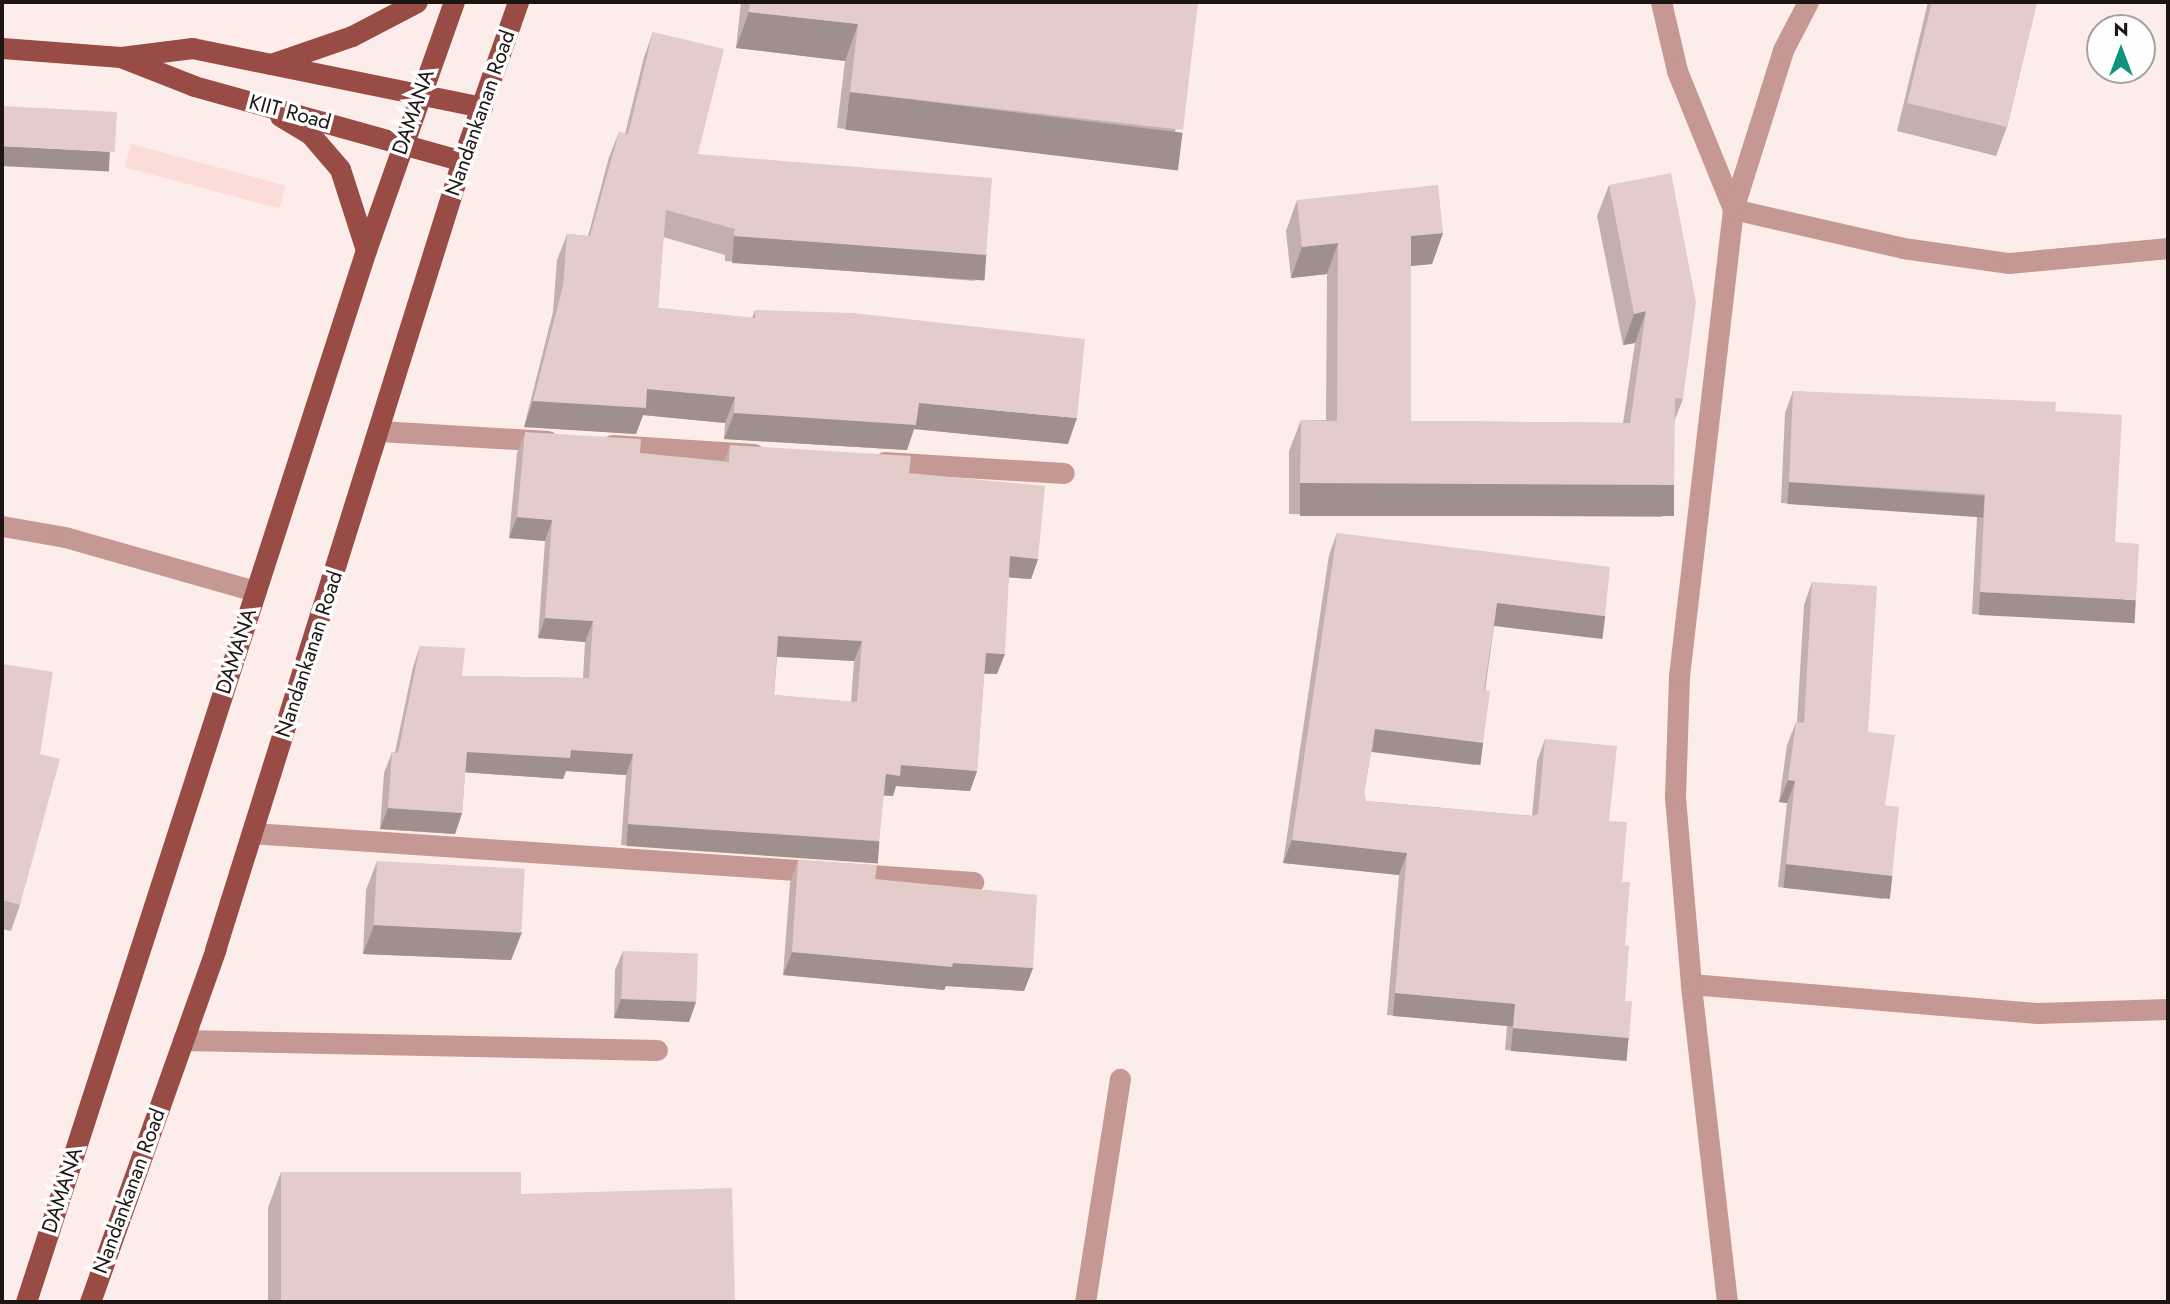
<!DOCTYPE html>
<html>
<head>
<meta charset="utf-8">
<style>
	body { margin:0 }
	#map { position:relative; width:2170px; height:1304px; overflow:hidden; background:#fcedeb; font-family:Jost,sans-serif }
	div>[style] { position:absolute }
	.built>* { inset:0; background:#fcdcd8; transform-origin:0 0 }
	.minor>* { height:21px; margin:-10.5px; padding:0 10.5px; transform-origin:10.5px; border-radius:10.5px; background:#c59893 }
	.major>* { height:21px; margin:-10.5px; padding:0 10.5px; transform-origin:10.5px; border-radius:10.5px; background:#994c45 }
	.wall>* { inset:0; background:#c3afad }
	.shaded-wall>* { inset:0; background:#9f8f8d; transform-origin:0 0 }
	.building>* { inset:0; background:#e3ccc9; transform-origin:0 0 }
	span { translate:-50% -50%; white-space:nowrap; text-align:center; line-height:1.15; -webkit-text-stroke:7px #fefefe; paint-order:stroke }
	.street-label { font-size:21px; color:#1d1514 }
	.frame { position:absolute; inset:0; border:4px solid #1d1514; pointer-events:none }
	.north { position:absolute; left:2086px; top:14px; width:70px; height:70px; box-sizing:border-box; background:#fefefe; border:2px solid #a4a1a0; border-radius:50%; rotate:0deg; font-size:19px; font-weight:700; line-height:28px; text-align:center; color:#1d1514 }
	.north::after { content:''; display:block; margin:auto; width:24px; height:32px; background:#0e937d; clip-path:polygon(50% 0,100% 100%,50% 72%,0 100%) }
</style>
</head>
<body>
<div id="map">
	<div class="built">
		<div style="left:131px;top:144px;width:160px;height:24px;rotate:15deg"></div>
	</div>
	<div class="minor">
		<div style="left:1661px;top:2px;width:71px;rotate:76.9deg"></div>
		<div style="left:1677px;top:71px;width:149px;rotate:67.9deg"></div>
		<div style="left:1733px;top:209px;width:174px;rotate:12.9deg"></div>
		<div style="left:1903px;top:248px;width:107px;rotate:8.1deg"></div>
		<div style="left:2009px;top:263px;width:160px;rotate:-5.4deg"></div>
		<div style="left:380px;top:431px;width:168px;rotate:3.4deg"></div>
		<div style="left:612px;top:445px;width:142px;rotate:3.6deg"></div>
		<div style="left:884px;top:462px;width:180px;rotate:3.5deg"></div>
		<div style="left:2px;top:526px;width:64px;rotate:9.9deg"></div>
		<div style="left:65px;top:537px;width:198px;rotate:15.9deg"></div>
		<div style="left:252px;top:833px;width:723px;rotate:3.89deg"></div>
		<div style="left:1691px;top:984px;width:348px;rotate:4.8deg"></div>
		<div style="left:2038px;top:1013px;width:130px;rotate:-1.8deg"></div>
		<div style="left:183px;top:1040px;width:474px;rotate:1.2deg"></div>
		<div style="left:1085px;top:1302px;width:226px;rotate:-81.1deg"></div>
		<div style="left:1727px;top:1302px;width:320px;rotate:-96.5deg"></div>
		<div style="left:1691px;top:984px;width:188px;rotate:-94.9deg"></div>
		<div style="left:1675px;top:797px;width:121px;rotate:-88.1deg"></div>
		<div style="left:1679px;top:676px;width:470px;rotate:-83.4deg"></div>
		<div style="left:1733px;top:209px;width:167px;rotate:-72.5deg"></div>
		<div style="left:1783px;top:50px;width:54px;rotate:-62.5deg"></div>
	</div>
	<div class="major">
		<div style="left:2px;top:48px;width:119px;rotate:4.3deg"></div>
		<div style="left:121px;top:57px;width:72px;rotate:-7.2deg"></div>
		<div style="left:192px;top:48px;width:296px;rotate:11.5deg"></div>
		<div style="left:123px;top:58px;width:76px;rotate:21.5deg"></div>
		<div style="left:194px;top:86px;width:278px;rotate:15.6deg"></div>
		<div style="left:271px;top:64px;width:86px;rotate:-19.1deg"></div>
		<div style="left:352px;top:36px;width:73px;rotate:-27.6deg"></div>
		<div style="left:280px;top:116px;width:35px;rotate:31deg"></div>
		<div style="left:310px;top:134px;width:46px;rotate:49.4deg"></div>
		<div style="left:340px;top:169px;width:85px;rotate:72.2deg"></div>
		<div style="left:26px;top:1302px;width:1106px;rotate:-72.09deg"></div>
		<div style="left:366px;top:250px;width:263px;rotate:-70.5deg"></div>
		<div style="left:90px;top:1302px;width:374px;rotate:-70.4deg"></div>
		<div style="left:215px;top:950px;width:827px;rotate:-72.62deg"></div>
		<div style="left:462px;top:161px;width:169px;rotate:-70.6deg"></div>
	</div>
	<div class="wall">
		<div style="clip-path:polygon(741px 2px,1198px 2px,1169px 166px,837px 128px,845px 61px,736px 48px)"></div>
		<div style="clip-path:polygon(1928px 2px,2037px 2px,2007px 127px,1996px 156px,1897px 131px)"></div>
		<div style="clip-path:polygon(653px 32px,698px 154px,976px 281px,725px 261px,725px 255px,663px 237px,658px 308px,752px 318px,755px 310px,1068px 444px,914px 429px,907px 450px,724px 439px,725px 423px,643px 415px,636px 434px,524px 427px,553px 312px,557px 260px,567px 234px,588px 236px,609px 157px,619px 132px,625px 134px,644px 57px)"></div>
		<div style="clip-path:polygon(1609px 185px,1683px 399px,1674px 422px,1662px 517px,1289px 514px,1289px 451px,1301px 420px,1326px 420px,1327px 274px,1291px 278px,1286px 231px,1297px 200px,1443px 233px,1432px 264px,1411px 266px,1411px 421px,1623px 423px,1635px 343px,1623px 345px,1597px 216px)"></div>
		<div style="clip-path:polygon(1793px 391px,2055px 411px,2115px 542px,2128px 622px,1972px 614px,1977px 516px,1781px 503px,1785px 413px)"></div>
		<div style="clip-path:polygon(evenodd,525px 432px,640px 453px,724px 461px,730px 445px,909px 473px,1038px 559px,1031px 579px,1009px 577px,997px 674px,984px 674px,977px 771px,970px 791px,896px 786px,893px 796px,883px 795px,879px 841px,871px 862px,621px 845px,626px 775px,566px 771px,563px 779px,465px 772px,462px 813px,455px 834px,380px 829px,384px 773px,392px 752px,395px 752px,413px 667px,420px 646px,462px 676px,583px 678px,585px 642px,538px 638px,545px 541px,509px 538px,517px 453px,525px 432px,777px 657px,854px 661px,851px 702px,774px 695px,777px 657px)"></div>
		<div style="clip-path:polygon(1337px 533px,1605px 616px,1597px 638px,1494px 626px,1475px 765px,1371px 752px,1364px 793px,1366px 801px,1532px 816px,1537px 761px,1545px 739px,1609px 821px,1622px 882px,1625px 945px,1625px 1001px,1629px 1038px,1620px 1060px,1505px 1050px,1507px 1026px,1387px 1015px,1399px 875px,1283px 863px,1329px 555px)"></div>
		<div style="clip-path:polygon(1812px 582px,1868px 732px,1885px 805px,1892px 876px,1883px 899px,1778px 887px,1787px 803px,1779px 802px,1787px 745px,1796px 722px,1797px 722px,1804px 605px)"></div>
		<div style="clip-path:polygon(2px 664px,40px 754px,20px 905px,11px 931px,2px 929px)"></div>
		<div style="clip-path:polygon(798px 860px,875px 879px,1033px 968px,1024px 991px,946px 986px,944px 990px,783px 975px,790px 883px)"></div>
		<div style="clip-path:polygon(377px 861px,522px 932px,511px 960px,363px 954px,366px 890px)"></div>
		<div style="clip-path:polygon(623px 951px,696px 1002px,689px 1022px,614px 1018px,615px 970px)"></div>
		<div style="clip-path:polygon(281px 1172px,521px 1194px,735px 1302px,268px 1302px,268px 1208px)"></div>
	</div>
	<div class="shaded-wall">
		<div style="clip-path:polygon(749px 12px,858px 24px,845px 61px,736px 48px)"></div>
		<div style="left:850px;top:92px;width:335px;height:38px;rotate:7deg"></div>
		<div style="left:2px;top:146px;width:108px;height:20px;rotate:3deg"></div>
		<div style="clip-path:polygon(1443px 233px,1432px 264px,1400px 267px,1411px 236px)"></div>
		<div style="left:734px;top:236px;width:253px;height:27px;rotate:4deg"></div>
		<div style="clip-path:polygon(1338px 243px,1327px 274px,1291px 278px,1302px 247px)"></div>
		<div style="clip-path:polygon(1646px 311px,1635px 343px,1623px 345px,1634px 314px)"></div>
		<div style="clip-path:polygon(647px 389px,735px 397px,725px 423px,643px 415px,636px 434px,524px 427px,533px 401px)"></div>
		<div style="clip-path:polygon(919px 403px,1077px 418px,1068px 444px,914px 429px,907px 450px,724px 439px,734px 413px)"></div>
		<div style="left:1789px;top:482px;width:196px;height:22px;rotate:4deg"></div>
		<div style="left:1300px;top:483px;width:374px;height:33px"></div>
		<div style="clip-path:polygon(517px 517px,552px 520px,545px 541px,509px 538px)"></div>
		<div style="clip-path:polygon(1010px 556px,1038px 559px,1031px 579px,1003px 577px)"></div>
		<div style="left:1980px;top:592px;width:156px;height:23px;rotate:3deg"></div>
		<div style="left:1497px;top:603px;width:109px;height:23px;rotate:7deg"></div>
		<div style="clip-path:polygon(545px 618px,593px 621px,585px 642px,538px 638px)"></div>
		<div style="clip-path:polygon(778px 636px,862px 641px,854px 661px,770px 656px)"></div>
		<div style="clip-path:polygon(986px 653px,1005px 654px,997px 674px,978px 673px)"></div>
		<div style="left:1375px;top:729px;width:109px;height:23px;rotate:7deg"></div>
		<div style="clip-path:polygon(571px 750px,633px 754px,626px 775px,566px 771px,563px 779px,459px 772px,467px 752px)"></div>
		<div style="clip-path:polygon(901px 765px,977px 771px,970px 791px,896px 786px,893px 796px,878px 795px,886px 774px)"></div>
		<div style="clip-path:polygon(1788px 780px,1795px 781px,1787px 803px,1779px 802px)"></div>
		<div style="clip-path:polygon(388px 808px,462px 813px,455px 834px,380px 829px)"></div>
		<div style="left:628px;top:824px;width:252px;height:22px;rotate:4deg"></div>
		<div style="clip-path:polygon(1292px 840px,1407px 853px,1399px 875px,1283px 863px)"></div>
		<div style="left:1786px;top:864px;width:107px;height:24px;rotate:6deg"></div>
		<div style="clip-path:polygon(374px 925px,522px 932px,511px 960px,363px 954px)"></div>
		<div style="clip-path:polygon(792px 952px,953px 963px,1033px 968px,1024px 991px,946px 986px,944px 990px,783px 975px)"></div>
		<div style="left:1395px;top:993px;width:121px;height:23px;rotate:5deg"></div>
		<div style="clip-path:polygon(621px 999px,696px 1002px,689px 1022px,614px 1018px)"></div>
		<div style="left:1513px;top:1028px;width:116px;height:23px;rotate:5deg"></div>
	</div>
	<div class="building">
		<div style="clip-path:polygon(750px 2px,1198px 2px,1183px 130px,850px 92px,858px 24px,749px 12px)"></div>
		<div style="clip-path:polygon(1932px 2px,2037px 2px,2007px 127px,1907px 103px)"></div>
		<div style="clip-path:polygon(653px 32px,724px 49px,698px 154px,992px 178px,986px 255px,734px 236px,735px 229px,666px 210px,658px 308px,755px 318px,755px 310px,853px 313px,1085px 339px,1077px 418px,919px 403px,916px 425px,734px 413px,735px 397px,647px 389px,646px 408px,533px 401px,563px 286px,567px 234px,590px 236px,619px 132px,628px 134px)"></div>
		<div style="left:2px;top:106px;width:115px;height:40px;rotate:3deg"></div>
		<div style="clip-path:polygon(1671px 173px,1696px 302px,1683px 399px,1675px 398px,1674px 485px,1300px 483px,1301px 420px,1337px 421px,1338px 243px,1302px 247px,1297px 200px,1438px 185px,1443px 233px,1411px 236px,1411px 421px,1630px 423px,1646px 311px,1634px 314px,1609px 185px)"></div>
		<div style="clip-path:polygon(1793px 391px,2056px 402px,2055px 411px,2122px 415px,2115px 542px,2139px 544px,2136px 600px,1980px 592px,1985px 494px,1789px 482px)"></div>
		<div style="clip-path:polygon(evenodd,525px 432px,641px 439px,640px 453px,729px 462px,730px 445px,911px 456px,909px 473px,1045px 486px,1038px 559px,1010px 556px,1005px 654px,986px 653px,977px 771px,901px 765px,900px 776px,886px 774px,879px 841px,628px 824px,633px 754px,571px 750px,570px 758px,467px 752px,462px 813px,388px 808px,392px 752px,398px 753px,420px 646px,465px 648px,462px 676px,589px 678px,593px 621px,545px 618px,552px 520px,517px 517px,525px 432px,778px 636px,862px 641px,857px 702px,774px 695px,778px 636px)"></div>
		<div style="clip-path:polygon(1337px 533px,1610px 567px,1605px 616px,1497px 603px,1484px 690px,1490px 691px,1483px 743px,1375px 729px,1364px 793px,1366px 801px,1532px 816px,1538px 814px,1545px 739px,1617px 746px,1609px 821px,1627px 822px,1622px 882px,1630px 882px,1625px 945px,1629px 946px,1625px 1001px,1632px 1001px,1629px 1038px,1513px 1028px,1515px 1004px,1395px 993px,1407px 853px,1292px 840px)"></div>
		<div style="clip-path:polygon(1812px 582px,1877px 586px,1868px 732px,1895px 735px,1885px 805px,1899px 807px,1892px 876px,1786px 864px,1795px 781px,1788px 780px,1796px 722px,1804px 723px)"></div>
		<div style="clip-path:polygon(2px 664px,53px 672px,40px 754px,60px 759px,20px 905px,2px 900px)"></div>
		<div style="clip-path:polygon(798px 860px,877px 865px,875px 879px,1037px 895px,1033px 968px,953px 963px,952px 967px,792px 952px)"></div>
		<div style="left:377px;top:861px;width:148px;height:64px;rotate:3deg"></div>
		<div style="left:623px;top:951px;width:75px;height:48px;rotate:2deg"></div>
		<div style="clip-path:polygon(281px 1172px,521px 1172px,521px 1194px,732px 1188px,735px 1302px,281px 1302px)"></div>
	</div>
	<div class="street-label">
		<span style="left:290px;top:112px;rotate:15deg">KIIT Road</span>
		<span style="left:413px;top:112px;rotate:-71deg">DAMANA</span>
		<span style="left:480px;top:113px;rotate:-71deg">Nandankanan Road</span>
		<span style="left:236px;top:651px;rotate:-72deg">DAMANA</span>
		<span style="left:309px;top:654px;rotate:-72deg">Nandankanan Road</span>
		<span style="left:62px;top:1190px;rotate:-72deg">DAMANA</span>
		<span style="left:129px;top:1191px;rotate:-70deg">Nandankanan Road</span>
	</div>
	<div class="frame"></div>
	<div class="north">N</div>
</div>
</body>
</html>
